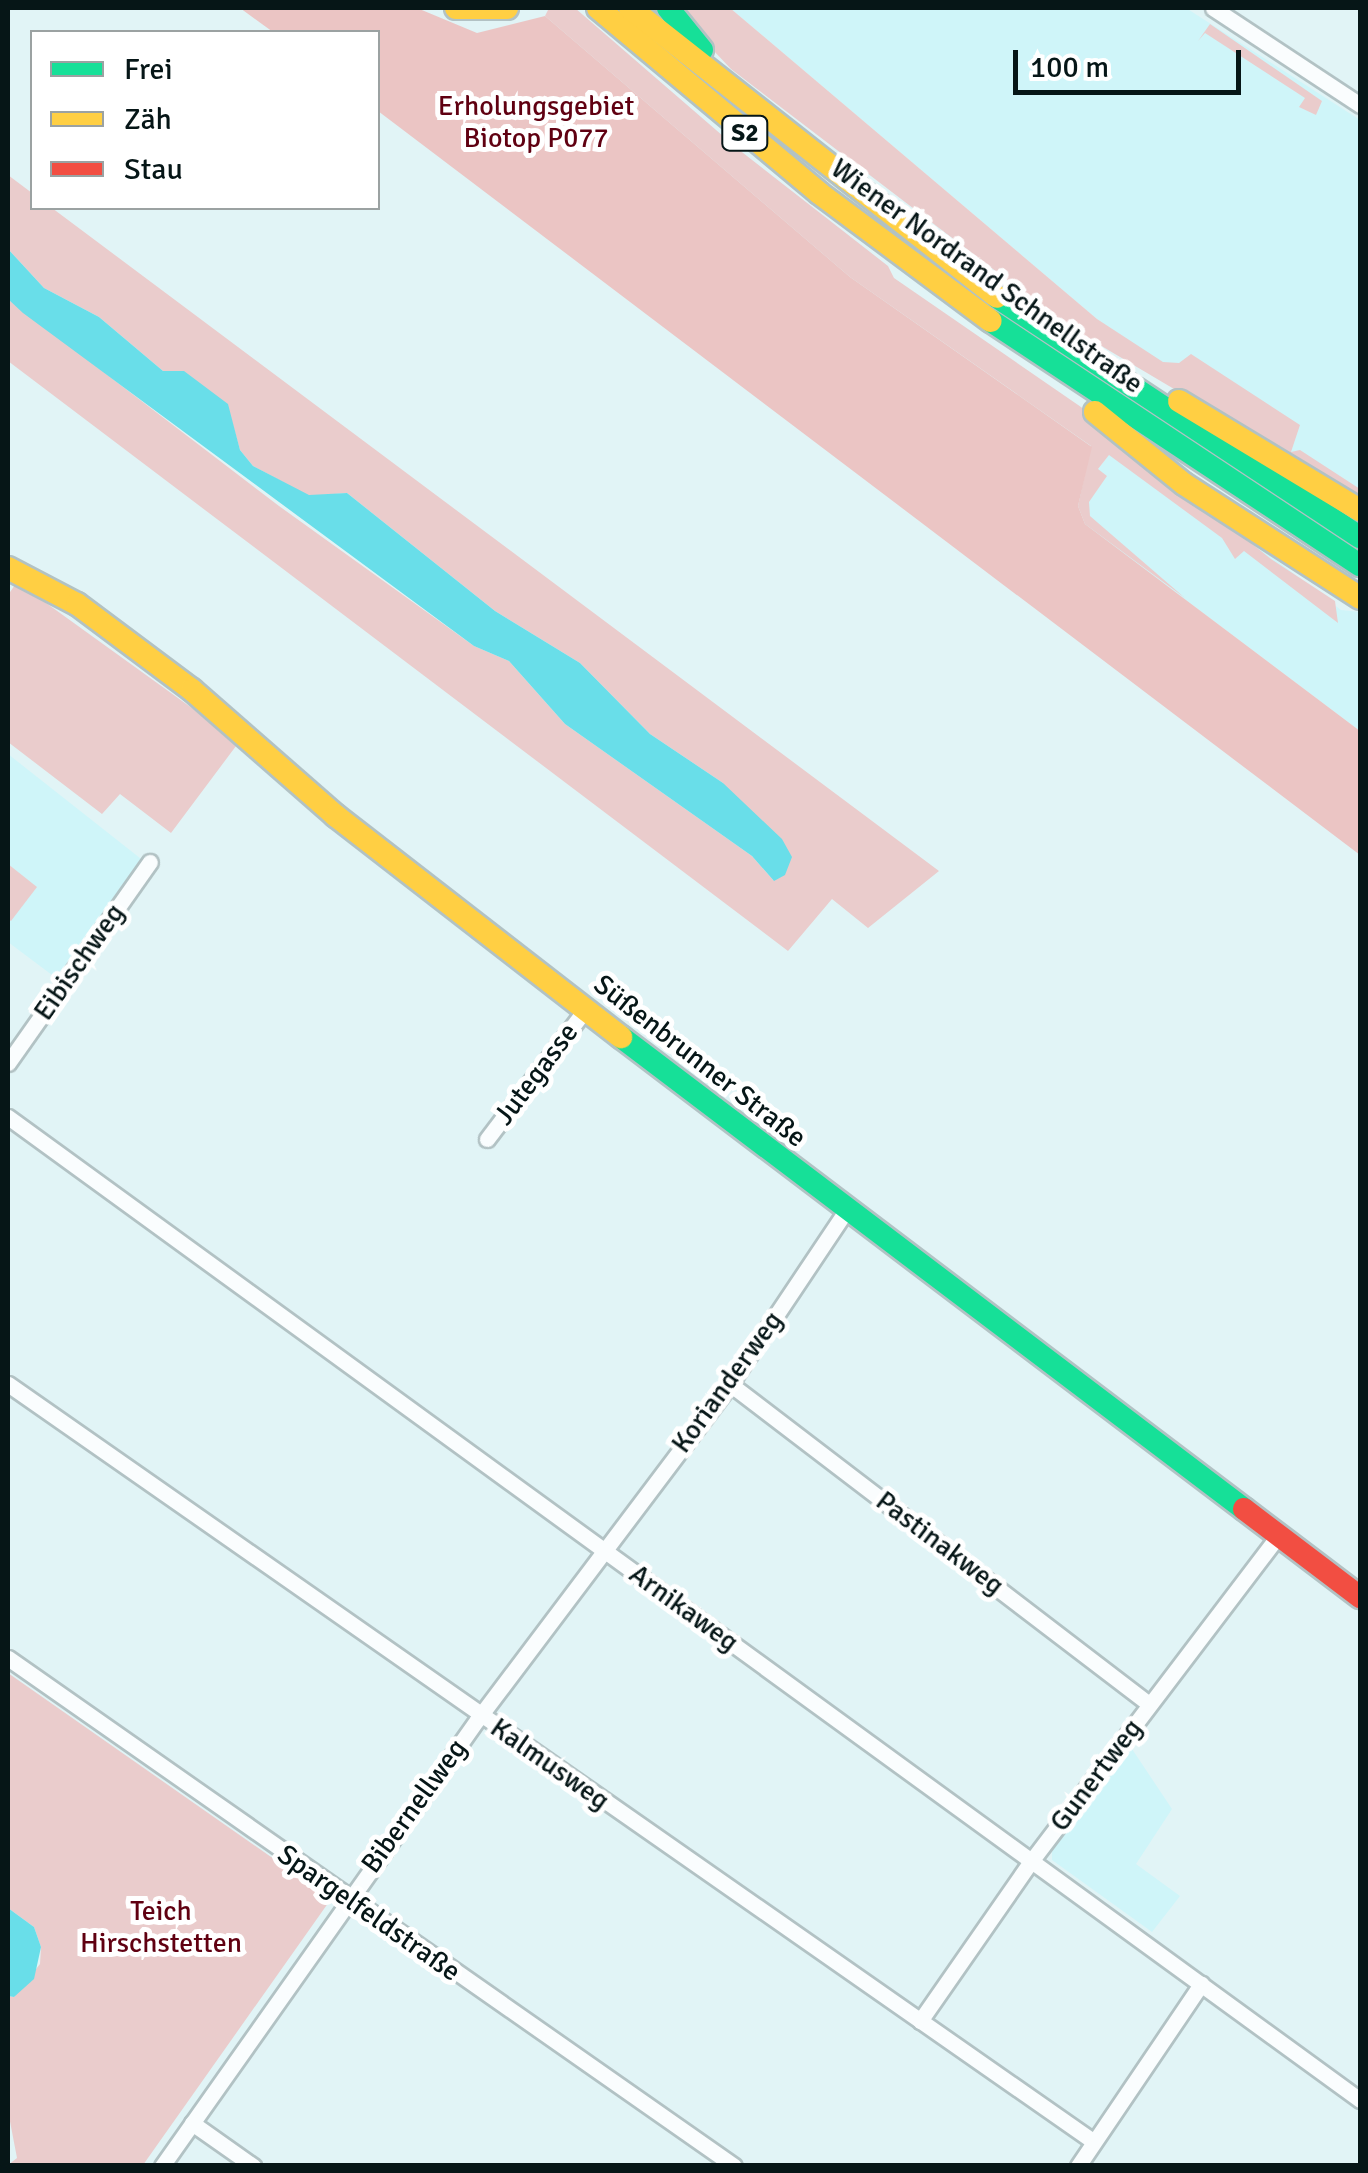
<!DOCTYPE html>
<html>
<head>
<meta charset="utf-8">
<style>
	body { margin:0 }
	#map { position:relative; width:1368px; height:2173px; overflow:hidden; background:#e1f4f6; font-family:Signika,sans-serif }
	div>[style] { position:absolute }
	.built>* { inset:0; background:#cff5f9 }
	.green>* { inset:0; background:#eacccc }
	.forest>* { inset:0; background:#ebc5c4 }
	.water>* { inset:0; background:#69dee9 }
	.roads { filter:drop-shadow(2px 0 #b2c2c4) drop-shadow(-2px 0 #b2c2c4) drop-shadow(0 2px #b2c2c4) drop-shadow(0 -2px #b2c2c4) }
	.street>* { height:15px; margin:-7.5px; padding:0 7.5px; transform-origin:7.5px; border-radius:7.5px; background:#fafdfe }
	.fast>* { height:22px; margin:-11px; padding:0 11px; transform-origin:11px; border-radius:11px; background:#16e098 }
	.slow>* { height:22px; margin:-11px; padding:0 11px; transform-origin:11px; border-radius:11px; background:#ffcf43 }
	.jam>* { height:22px; margin:-11px; padding:0 11px; transform-origin:11px; border-radius:11px; background:#f24e42 }
	span { translate:-50% -50%; white-space:nowrap; text-align:center; line-height:1.15; -webkit-text-stroke:10px #fff; paint-order:stroke }
	.shield-label span { padding:2px 8px; background:#fff; border:2px solid; border-radius:8px; -webkit-text-stroke-width:0 }
	.shield-label { font-size:25px; color:#061617; font-weight:700 }
	.park-label { font-size:28px; color:#600011 }
	.street-label { font-size:28px; color:#061617 }
	.frame { position:absolute; inset:0; border:10px solid #061617; pointer-events:none }
	.legend { position:absolute; left:30px; top:30px; width:350px; height:180px; box-sizing:border-box; background:#fff; border:2px solid #9ba2a2; margin:0; padding:12px 18px; list-style:none; font-size:30px; color:#061617 }
	.legend li { display:flex; align-items:center; gap:20px; height:50px }
	.legend b { width:50px; border:2px solid #9ba2a2 }
	.scale { position:absolute; left:1013px; top:50px; width:228px; height:45px; box-sizing:border-box; border:5px solid #061617; border-top:0; padding-left:12px; font-size:30px; line-height:35px; white-space:nowrap; color:#061617; -webkit-text-stroke:8px #fff; paint-order:stroke }
</style>
</head>
<body>
<div id="map">
	<div class="built">
		<div style="clip-path:polygon(730px 8px,1186px 8px,1360px 120px,1360px 499px,1097px 319px)"></div>
		<div style="clip-path:polygon(1120px 440px,1341px 610px,1360px 612px,1360px 731px,1085px 524px,1080px 493px)"></div>
		<div style="clip-path:polygon(8px 754px,145px 862px,56px 978px,8px 942px)"></div>
		<div style="clip-path:polygon(1130px 1746px,1172px 1809px,1136px 1864px,1180px 1896px,1152px 1932px,1052px 1860px,1052px 1850px)"></div>
	</div>
	<div class="green">
		<div style="clip-path:polygon(549px 8px,575px 8px,738px 149px,888px 266px,894px 278px,1081px 407px,1271px 559px,1335px 601px,1338px 623px,1244px 551px,1235px 559px,1222px 538px,1109px 455px,1098px 469px,1107px 476px,1089px 502px,1090px 516px,1185px 598px,1085px 524px,1078px 506px,1091px 446px,850px 277px,545px 16px)"></div>
		<div style="clip-path:polygon(673px 8px,730px 8px,1097px 319px,1163px 362px,1179px 363px,1191px 354px,1300px 425px,1291px 452px,1300px 450px,1360px 489px,1360px 499px,1066px 325px,731px 69px)"></div>
		<div style="clip-path:polygon(1210px 24px,1322px 101px,1316px 115px,1299px 107px,1305px 98px,1205px 33px,1198px 41px)"></div>
		<div style="clip-path:polygon(8px 175px,32px 193px,32px 208px,52px 208px,939px 871px,868px 928px,832px 899px,788px 951px,8px 361px,8px 299px,279px 506px,474px 646px,509px 661px,565px 724px,752px 856px,774px 881px,723px 783px,650px 734px,580px 663px,495px 611px,347px 493px,309px 496px,253px 466px,240px 450px,227px 404px,163px 371px,99px 317px,44px 288px,8px 249px)"></div>
		<div style="clip-path:polygon(17px 582px,239px 742px,171px 833px,120px 794px,102px 814px,8px 742px,8px 595px)"></div>
		<div style="clip-path:polygon(8px 864px,37px 887px,11px 921px,8px 919px)"></div>
		<div style="clip-path:polygon(8px 1673px,331px 1899px,143px 2165px,8px 2165px,17px 2158px,8px 2111px,8px 1996px,14px 1997px,40px 1964px,41px 1947px,34px 1927px,8px 1908px)"></div>
	</div>
	<div class="forest">
		<div style="clip-path:polygon(240px 8px,417px 8px,477px 33px,545px 16px,850px 277px,1092px 447px,1078px 506px,1085px 524px,1360px 731px,1360px 855px,378px 111px,378px 32px,273px 32px)"></div>
	</div>
	<div class="water">
		<div style="clip-path:polygon(8px 249px,44px 288px,99px 317px,163px 371px,184px 371px,228px 404px,240px 450px,253px 466px,309px 495px,347px 493px,495px 611px,580px 663px,650px 734px,723px 783px,782px 839px,792px 857px,785px 875px,774px 881px,752px 856px,565px 724px,509px 661px,474px 646px,23px 313px,8px 299px)"></div>
		<div style="clip-path:polygon(8px 1908px,34px 1927px,41px 1947px,34px 1979px,14px 1997px,8px 1996px)"></div>
	</div>
	<div class="roads">
		<div class="street">
			<div style="left:1213px;top:8px;width:176px;rotate:33.4deg"></div>
			<div style="left:8px;top:1063px;width:246px;rotate:-54.8deg"></div>
			<div style="left:8px;top:1117px;width:1672px;rotate:36.02deg"></div>
			<div style="left:487px;top:1139px;width:162px;rotate:-52.8deg"></div>
			<div style="left:8px;top:1384px;width:1324px;rotate:34.91deg"></div>
			<div style="left:730px;top:1384px;width:527px;rotate:37.37deg"></div>
			<div style="left:8px;top:1658px;width:886px;rotate:34.98deg"></div>
			<div style="left:920px;top:2021px;width:196px;rotate:-55.2deg"></div>
			<div style="left:1032px;top:1860px;width:409px;rotate:-52.8deg"></div>
			<div style="left:192px;top:2123px;width:75px;rotate:35.2deg"></div>
			<div style="left:162px;top:2166px;width:546px;rotate:-54.77deg"></div>
			<div style="left:477px;top:1720px;width:421px;rotate:-53deg"></div>
			<div style="left:730px;top:1384px;width:208px;rotate:-56.2deg"></div>
			<div style="left:1078px;top:2166px;width:220px;rotate:-55.9deg"></div>
		</div>
		<div class="fast">
			<div style="left:668px;top:8px;width:54px;rotate:51deg"></div>
			<div style="left:997px;top:297px;width:435px;rotate:33.5deg"></div>
			<div style="left:991px;top:321px;width:442px;rotate:33.5deg"></div>
			<div style="left:621px;top:1037px;width:782px;rotate:37.15deg"></div>
		</div>
		<div class="slow">
			<div style="left:456px;top:8px;width:51px"></div>
			<div style="left:598px;top:8px;width:288px;rotate:39.9deg"></div>
			<div style="left:819px;top:193px;width:214px;rotate:36.7deg"></div>
			<div style="left:630px;top:8px;width:467px;rotate:38.2deg"></div>
			<div style="left:1179px;top:401px;width:211px;rotate:31.1deg"></div>
			<div style="left:1095px;top:412px;width:114px;rotate:39deg"></div>
			<div style="left:1184px;top:484px;width:210px;rotate:32.9deg"></div>
			<div style="left:8px;top:568px;width:78px;rotate:27.6deg"></div>
			<div style="left:77px;top:604px;width:144px;rotate:36.8deg"></div>
			<div style="left:192px;top:690px;width:191px;rotate:41.2deg"></div>
			<div style="left:336px;top:816px;width:361px;rotate:37.8deg"></div>
		</div>
		<div class="jam">
			<div style="left:1244px;top:1509px;width:146px;rotate:37.2deg"></div>
		</div>
	</div>
	<div class="shield-label">
		<span style="left:745px;top:133px">S2</span>
	</div>
	<div class="park-label">
		<span style="left:536px;top:122px">Erholungsgebiet<br>Biotop P077</span>
		<span style="left:161px;top:1927px">Teich<br>Hirschstetten</span>
	</div>
	<div class="street-label">
		<span style="left:987px;top:276px;rotate:36deg">Wiener Nordrand Schnellstraße</span>
		<span style="left:79px;top:962px;rotate:-55deg">Eibischweg</span>
		<span style="left:700px;top:1061px;rotate:38deg">Süßenbrunner Straße</span>
		<span style="left:536px;top:1074px;rotate:-53deg">Jutegasse</span>
		<span style="left:727px;top:1382px;rotate:-54deg">Korianderweg</span>
		<span style="left:940px;top:1543px;rotate:37deg">Pastinakweg</span>
		<span style="left:684px;top:1608px;rotate:36deg">Arnikaweg</span>
		<span style="left:550px;top:1764px;rotate:35deg">Kalmusweg</span>
		<span style="left:1096px;top:1775px;rotate:-53deg">Gunertweg</span>
		<span style="left:414px;top:1806px;rotate:-54deg">Bibernellweg</span>
		<span style="left:369px;top:1913px;rotate:35deg">Spargelfeldstraße</span>
	</div>
	<div class="frame"></div>
	<ul class="legend">
	<li><b style="height:12px;background:#16e098"></b>Frei</li>
	<li><b style="height:12px;background:#ffcf43"></b>Zäh</li>
	<li><b style="height:12px;background:#f24e42"></b>Stau</li>
	</ul>
	<div class="scale">100 m</div>
</div>
</body>
</html>
